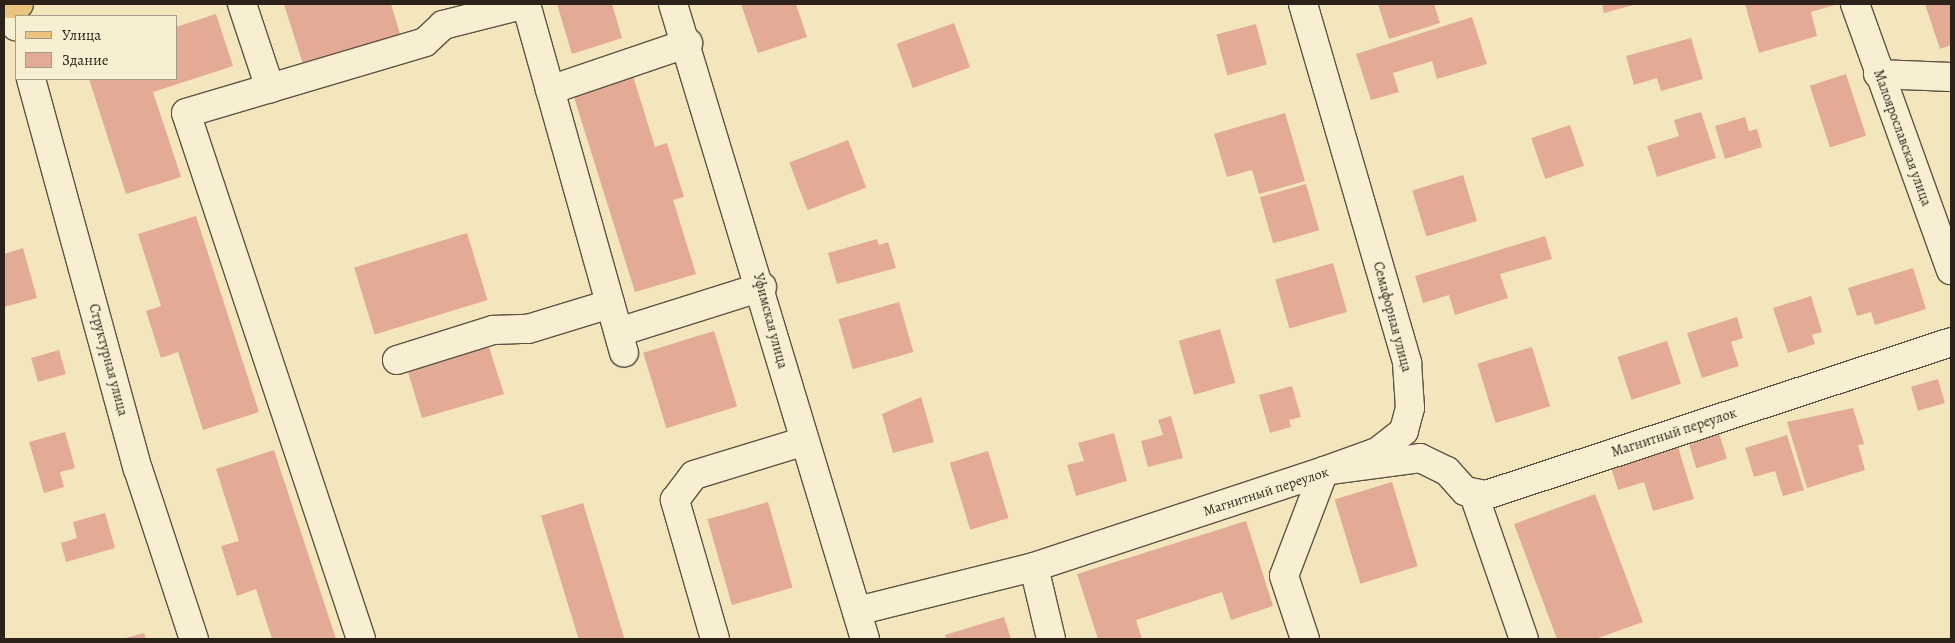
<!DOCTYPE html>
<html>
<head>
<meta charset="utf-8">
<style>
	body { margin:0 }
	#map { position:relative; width:1955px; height:643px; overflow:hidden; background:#f4e6bc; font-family:Alegreya,serif }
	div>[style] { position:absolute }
	.building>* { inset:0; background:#e3aa95; transform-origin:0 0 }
	.roads { filter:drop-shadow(1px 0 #5e5342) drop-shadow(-1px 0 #5e5342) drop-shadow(0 1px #5e5342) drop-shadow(0 -1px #5e5342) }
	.minor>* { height:28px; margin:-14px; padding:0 14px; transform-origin:14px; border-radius:14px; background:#f8efd3 }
	.major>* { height:28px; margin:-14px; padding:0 14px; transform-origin:14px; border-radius:14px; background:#eac37e }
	span { translate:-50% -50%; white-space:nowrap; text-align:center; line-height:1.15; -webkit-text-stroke:4.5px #f8efd3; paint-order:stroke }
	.street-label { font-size:14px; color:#2c221a }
	.frame { position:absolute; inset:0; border:5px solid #2c221a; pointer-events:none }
	.legend { position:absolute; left:15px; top:15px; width:162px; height:65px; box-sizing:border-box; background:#f8efd3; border:1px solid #a69d89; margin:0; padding:6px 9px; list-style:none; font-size:15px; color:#2c221a }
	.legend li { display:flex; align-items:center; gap:10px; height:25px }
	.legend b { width:25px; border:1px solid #a69d89 }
</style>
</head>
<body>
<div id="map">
	<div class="building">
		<div style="clip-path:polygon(284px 4px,391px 4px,403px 44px,306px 74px)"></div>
		<div style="clip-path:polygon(557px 4px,612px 4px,622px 38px,572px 54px)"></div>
		<div style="clip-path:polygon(741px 4px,796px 4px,807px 37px,758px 53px)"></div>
		<div style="clip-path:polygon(1378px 4px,1434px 4px,1440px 23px,1389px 39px)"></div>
		<div style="clip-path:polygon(1602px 4px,1637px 4px,1604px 13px)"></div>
		<div style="clip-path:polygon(1745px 4px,1838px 4px,1811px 12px,1817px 36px,1759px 53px)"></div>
		<div style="clip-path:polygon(1925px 4px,1951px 4px,1951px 45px,1940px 49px)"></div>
		<div style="clip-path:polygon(216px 14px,233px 66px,153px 92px,181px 177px,126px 194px,89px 79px,176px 79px,176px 27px)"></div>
		<div style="clip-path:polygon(1472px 17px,1487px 64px,1437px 79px,1432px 61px,1393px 73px,1399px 92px,1371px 100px,1356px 54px)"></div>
		<div style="left:954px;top:23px;width:47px;height:61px;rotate:70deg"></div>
		<div style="left:1256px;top:24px;width:42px;height:41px;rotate:75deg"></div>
		<div style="clip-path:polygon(1691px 38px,1703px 79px,1661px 91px,1657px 78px,1634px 85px,1626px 56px)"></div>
		<div style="left:1846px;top:74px;width:65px;height:38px;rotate:72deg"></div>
		<div style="clip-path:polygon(633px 76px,655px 147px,667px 143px,684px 197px,673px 200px,696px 274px,635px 292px,573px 94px)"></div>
		<div style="clip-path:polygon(1701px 112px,1716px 158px,1657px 177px,1647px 146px,1679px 136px,1674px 120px)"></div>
		<div style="clip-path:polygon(1285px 113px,1305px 181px,1259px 194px,1252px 170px,1227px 177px,1214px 134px)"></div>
		<div style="clip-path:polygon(1745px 117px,1749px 131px,1757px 129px,1762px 147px,1725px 159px,1715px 126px)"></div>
		<div style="left:1570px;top:125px;width:43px;height:41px;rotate:71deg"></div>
		<div style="left:848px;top:140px;width:51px;height:63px;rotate:69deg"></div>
		<div style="left:1463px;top:175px;width:48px;height:53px;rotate:73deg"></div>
		<div style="left:1306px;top:184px;width:48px;height:48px;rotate:74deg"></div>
		<div style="clip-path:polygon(196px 216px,259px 412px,203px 430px,178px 352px,161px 358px,146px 311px,161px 306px,138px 234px)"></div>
		<div style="left:467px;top:233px;width:70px;height:118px;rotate:73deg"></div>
		<div style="clip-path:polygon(1545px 236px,1552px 259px,1500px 274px,1508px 298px,1455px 315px,1449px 295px,1423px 303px,1415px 276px)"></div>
		<div style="clip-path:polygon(877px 239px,879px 245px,888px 242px,896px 268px,837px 284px,828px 253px)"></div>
		<div style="clip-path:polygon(23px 248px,37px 298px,4px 307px,4px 254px)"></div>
		<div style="left:1333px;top:263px;width:51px;height:60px;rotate:74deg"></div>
		<div style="clip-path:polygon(1913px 268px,1926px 309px,1875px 325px,1871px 312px,1857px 316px,1848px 288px)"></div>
		<div style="clip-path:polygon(1811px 296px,1822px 332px,1812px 335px,1815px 344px,1788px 353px,1773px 308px)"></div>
		<div style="left:899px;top:302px;width:52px;height:63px;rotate:74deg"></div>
		<div style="clip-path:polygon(1737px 317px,1743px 338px,1731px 342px,1739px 366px,1702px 378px,1687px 333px)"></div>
		<div style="left:1220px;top:329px;width:56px;height:43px;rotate:74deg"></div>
		<div style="left:714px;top:331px;width:79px;height:74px;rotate:73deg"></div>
		<div style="left:1667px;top:341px;width:45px;height:52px;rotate:72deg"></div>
		<div style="clip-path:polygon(489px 347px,504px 394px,422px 418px,408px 372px,437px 363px,435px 355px,454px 349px,456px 357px)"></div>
		<div style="left:1532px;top:347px;width:62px;height:57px;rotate:73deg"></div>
		<div style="left:59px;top:350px;width:25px;height:29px;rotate:74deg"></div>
		<div style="left:1938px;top:379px;width:25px;height:28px;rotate:74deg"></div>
		<div style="clip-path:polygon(1292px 386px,1301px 417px,1289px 420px,1291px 427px,1270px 433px,1259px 395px)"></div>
		<div style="clip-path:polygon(921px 397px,934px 442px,893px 453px,882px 414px)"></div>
		<div style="clip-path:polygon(1853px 408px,1864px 444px,1858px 445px,1865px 470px,1807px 488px,1787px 422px)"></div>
		<div style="clip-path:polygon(1171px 416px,1183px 458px,1148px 467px,1141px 441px,1163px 435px,1158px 420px)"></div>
		<div style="clip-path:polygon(65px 432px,75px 468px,60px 472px,64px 487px,44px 493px,29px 442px)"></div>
		<div style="clip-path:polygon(1114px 433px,1127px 481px,1076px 496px,1067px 465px,1084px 461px,1078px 443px)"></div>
		<div style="left:1719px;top:433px;width:27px;height:32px;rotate:73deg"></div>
		<div style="clip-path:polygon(1787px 435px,1804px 490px,1783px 496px,1775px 471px,1754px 477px,1745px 448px)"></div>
		<div style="clip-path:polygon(1678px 447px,1694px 499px,1653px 511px,1644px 482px,1618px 490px,1611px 467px)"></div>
		<div style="clip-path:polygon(274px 450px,336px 639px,272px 639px,256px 589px,237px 596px,221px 546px,239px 541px,216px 469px)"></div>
		<div style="left:988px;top:451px;width:70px;height:40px;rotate:73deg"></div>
		<div style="left:1392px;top:482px;width:88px;height:60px;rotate:73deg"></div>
		<div style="clip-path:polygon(1595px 494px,1643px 622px,1595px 639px,1557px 639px,1514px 524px)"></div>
		<div style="left:768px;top:502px;width:89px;height:63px;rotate:74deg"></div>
		<div style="left:583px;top:503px;width:142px;height:44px;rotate:73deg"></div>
		<div style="clip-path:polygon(105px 513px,115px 548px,66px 562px,61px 543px,77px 538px,73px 522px)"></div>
		<div style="clip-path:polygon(1246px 521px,1273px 606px,1231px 620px,1222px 592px,1136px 620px,1142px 639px,1098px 639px,1077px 574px)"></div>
		<div style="clip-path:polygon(1004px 617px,1011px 639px,946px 639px,945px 635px)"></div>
		<div style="clip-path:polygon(144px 633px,146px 639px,122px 639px)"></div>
	</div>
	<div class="roads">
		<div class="minor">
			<div style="left:242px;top:4px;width:89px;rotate:71.6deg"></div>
			<div style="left:673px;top:4px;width:663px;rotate:73.18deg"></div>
			<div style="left:1303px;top:4px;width:374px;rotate:73.8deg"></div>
			<div style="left:1407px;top:363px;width:45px;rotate:86.2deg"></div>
			<div style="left:1410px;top:408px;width:24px;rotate:105deg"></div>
			<div style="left:1404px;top:431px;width:34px;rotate:142deg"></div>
			<div style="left:1377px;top:452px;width:56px;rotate:160.3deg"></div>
			<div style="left:1324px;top:471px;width:112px;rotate:110.9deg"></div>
			<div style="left:1284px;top:576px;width:66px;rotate:71.6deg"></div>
			<div style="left:1855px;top:4px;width:283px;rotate:70.2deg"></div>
			<div style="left:4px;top:9px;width:8px;rotate:-23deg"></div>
			<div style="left:11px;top:6px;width:21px;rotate:76deg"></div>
			<div style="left:1878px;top:74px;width:73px;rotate:2.4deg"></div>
			<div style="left:31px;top:79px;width:404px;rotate:74.7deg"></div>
			<div style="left:138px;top:469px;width:179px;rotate:71.8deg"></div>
			<div style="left:550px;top:90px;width:146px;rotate:-18.8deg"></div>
			<div style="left:619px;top:332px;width:150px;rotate:-17.5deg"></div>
			<div style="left:397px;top:360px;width:101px;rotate:-17.4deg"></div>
			<div style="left:493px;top:330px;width:35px;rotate:-2deg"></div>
			<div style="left:528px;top:329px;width:86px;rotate:-17deg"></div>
			<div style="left:1474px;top:495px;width:152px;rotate:70.9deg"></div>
			<div style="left:1034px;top:567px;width:74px;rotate:76.7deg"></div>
			<div style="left:857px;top:611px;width:182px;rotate:-14deg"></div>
			<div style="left:1034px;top:567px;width:305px;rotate:-18.3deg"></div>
			<div style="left:1324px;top:471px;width:97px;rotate:-7.7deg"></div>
			<div style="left:1420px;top:458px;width:30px;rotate:26deg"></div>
			<div style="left:1447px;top:471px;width:27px;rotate:48deg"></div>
			<div style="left:1465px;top:491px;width:21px;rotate:11deg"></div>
			<div style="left:1486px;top:495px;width:490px;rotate:-18.2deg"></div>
			<div style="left:361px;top:639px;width:554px;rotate:-108.4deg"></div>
			<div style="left:186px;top:113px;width:249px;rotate:-16.5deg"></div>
			<div style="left:425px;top:42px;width:25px;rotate:-43deg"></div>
			<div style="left:443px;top:25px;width:86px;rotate:-14.2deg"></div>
			<div style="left:526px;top:4px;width:362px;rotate:74.3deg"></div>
			<div style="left:715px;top:639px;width:145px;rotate:-106.1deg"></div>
			<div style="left:675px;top:500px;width:31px;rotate:-53deg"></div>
			<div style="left:694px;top:475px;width:113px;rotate:-17deg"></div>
		</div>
		<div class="major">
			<div style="left:10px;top:4px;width:9px"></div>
		</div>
	</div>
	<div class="street-label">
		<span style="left:1902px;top:138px;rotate:70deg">Малоярославская улица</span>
		<span style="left:1392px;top:317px;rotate:75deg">Семафорная улица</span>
		<span style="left:770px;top:321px;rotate:75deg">Уфимская улица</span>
		<span style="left:108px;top:360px;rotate:75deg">Структурная улица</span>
		<span style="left:1674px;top:433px;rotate:-18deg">Магнитный переулок</span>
		<span style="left:1266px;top:492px;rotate:-18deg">Магнитный переулок</span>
	</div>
	<div class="frame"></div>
	<ul class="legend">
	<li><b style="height:6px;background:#eac37e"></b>Улица</li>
	<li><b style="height:14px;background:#e3aa95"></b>Здание</li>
	</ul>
</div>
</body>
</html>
